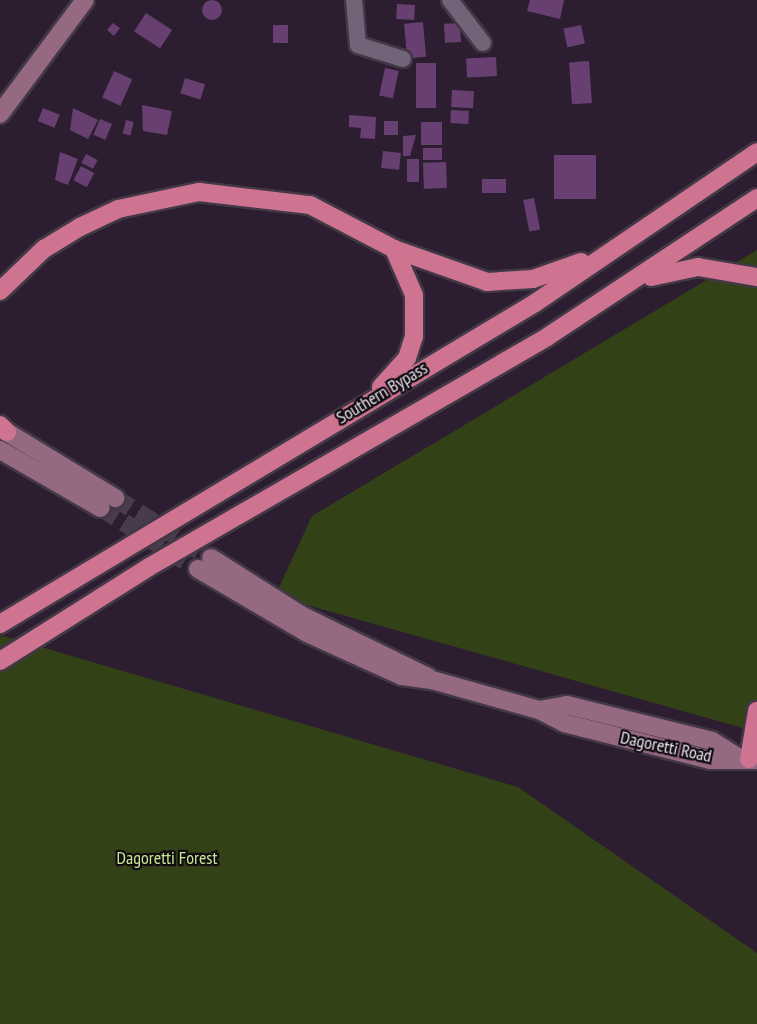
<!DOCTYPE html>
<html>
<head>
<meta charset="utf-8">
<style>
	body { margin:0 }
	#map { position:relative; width:757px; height:1024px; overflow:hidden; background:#2c1e30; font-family:"PT Sans Narrow",sans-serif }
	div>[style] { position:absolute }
	.green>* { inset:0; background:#334216 }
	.building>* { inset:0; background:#674071; transform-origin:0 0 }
	.round { border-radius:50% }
	.secondary-tunnel>* { height:18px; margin-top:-9px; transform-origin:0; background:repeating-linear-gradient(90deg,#483b4c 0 18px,transparent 0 27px) }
	.roads { filter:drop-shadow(2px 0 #433846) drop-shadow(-2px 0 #433846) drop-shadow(0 2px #433846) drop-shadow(0 -2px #433846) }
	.minor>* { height:16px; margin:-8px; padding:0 8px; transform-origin:8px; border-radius:8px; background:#736378 }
	.secondary>* { height:18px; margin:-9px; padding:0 9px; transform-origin:9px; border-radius:9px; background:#956981 }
	.trunk>* { height:18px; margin:-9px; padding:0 9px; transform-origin:9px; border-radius:9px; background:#ce7490 }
	span { translate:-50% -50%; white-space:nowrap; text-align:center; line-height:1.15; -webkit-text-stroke:4.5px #110b12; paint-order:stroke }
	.street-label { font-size:18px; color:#e9e0ec }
	.park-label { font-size:18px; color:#c7e98f }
</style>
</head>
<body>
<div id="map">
	<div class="green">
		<div style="clip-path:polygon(757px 250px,757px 732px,275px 596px,312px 516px)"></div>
		<div style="clip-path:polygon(0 635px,518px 787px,757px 953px,757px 1024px,0 1024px)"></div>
	</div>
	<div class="building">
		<div class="round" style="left:202px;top:0;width:20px;height:20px"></div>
		<div style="clip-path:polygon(530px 0,564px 0,560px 19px,527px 11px)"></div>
		<div style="left:397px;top:4px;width:18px;height:15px;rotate:3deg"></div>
		<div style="left:146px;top:13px;width:31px;height:22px;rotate:33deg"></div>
		<div style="left:423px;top:22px;width:35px;height:19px;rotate:85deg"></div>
		<div style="clip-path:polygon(113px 23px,120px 28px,114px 36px,107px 30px)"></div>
		<div style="left:460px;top:23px;width:19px;height:16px;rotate:87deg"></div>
		<div style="left:273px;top:25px;width:15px;height:18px"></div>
		<div style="left:581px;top:25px;width:19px;height:18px;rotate:78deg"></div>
		<div style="left:496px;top:57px;width:19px;height:30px;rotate:87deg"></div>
		<div style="left:589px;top:61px;width:42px;height:20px;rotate:86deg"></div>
		<div style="left:416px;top:63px;width:20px;height:45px"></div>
		<div style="left:385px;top:68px;width:14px;height:28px;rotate:12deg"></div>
		<div style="left:114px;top:71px;width:20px;height:29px;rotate:24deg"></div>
		<div style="left:185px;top:78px;width:21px;height:16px;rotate:17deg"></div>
		<div style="left:452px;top:90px;width:22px;height:17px;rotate:3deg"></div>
		<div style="clip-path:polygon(142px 105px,172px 111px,167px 135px,143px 131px)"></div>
		<div style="left:43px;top:108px;width:18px;height:14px;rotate:22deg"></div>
		<div style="clip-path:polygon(73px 108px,98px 120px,88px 139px,70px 130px)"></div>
		<div style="left:451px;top:110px;width:18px;height:13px;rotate:3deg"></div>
		<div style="clip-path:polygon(349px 115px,376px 117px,375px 139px,360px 138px,361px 128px,349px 127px)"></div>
		<div style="left:100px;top:119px;width:13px;height:17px;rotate:23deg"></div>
		<div style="left:126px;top:120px;width:8px;height:14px;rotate:14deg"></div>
		<div style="left:384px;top:121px;width:14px;height:14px"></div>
		<div style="left:421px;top:122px;width:21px;height:23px"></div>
		<div style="clip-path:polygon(416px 135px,410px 156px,403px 156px,403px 136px)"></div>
		<div style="left:423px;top:148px;width:19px;height:12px"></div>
		<div style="left:383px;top:151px;width:18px;height:17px;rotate:6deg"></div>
		<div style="clip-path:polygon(60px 152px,78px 159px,68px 185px,55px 180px)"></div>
		<div style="left:86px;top:154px;width:13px;height:10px;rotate:27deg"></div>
		<div style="left:554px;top:155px;width:42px;height:44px"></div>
		<div style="left:407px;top:159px;width:12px;height:23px"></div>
		<div style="left:446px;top:162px;width:26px;height:23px;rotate:88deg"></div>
		<div style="left:81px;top:166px;width:15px;height:16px;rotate:28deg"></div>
		<div style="left:482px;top:179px;width:24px;height:14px"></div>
		<div style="left:534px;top:198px;width:32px;height:11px;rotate:79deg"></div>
	</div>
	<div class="secondary-tunnel">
		<div style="left:115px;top:498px;width:113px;rotate:32deg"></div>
		<div style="left:101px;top:508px;width:115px;rotate:32.2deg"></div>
	</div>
	<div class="roads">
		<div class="minor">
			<div style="left:354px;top:0;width:45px;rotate:84.9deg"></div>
			<div style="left:358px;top:45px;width:47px;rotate:17.3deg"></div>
			<div style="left:450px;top:0;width:54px;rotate:52.5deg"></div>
		</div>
		<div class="secondary">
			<div style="left:0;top:114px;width:142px;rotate:-53.3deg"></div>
			<div style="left:0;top:428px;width:135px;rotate:31.3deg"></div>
			<div style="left:0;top:450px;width:116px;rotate:29.9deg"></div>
			<div style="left:211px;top:558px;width:107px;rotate:32.3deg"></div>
			<div style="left:301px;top:615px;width:141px;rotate:26deg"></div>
			<div style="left:198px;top:569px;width:126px;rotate:30.4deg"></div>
			<div style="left:307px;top:633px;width:104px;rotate:24.4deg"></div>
			<div style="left:402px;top:676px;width:30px;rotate:8deg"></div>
			<div style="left:432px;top:680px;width:111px;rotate:15.7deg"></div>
			<div style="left:539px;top:710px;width:28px;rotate:27deg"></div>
			<div style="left:564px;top:723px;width:151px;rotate:14.2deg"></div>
			<div style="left:710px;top:760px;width:47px"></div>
			<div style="left:539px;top:710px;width:28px;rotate:-10deg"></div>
			<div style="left:567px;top:705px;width:149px;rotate:13.9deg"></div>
			<div style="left:712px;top:741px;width:28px;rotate:32deg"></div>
		</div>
		<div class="trunk">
			<div style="left:651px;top:277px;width:48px;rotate:-12deg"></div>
			<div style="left:698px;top:267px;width:60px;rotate:9.6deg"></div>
			<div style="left:0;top:291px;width:61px;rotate:-43.7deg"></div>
			<div style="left:44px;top:249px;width:42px;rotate:-31.4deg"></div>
			<div style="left:80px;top:227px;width:42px;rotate:-25.3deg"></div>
			<div style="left:118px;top:209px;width:83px;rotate:-11.9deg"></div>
			<div style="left:199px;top:192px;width:112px;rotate:6.7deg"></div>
			<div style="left:310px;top:205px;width:95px;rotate:27.6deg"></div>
			<div style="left:394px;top:249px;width:99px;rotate:19.5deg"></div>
			<div style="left:487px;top:282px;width:46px;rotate:-3.7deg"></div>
			<div style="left:533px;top:279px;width:51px;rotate:-19.5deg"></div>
			<div style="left:381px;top:387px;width:39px;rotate:-48deg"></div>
			<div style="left:407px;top:358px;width:22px;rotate:-72deg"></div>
			<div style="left:414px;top:337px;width:42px;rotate:-90deg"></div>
			<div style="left:414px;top:295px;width:50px;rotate:-113.5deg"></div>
			<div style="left:0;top:425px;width:10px;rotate:45deg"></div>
			<div style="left:0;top:624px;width:624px;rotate:-30.96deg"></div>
			<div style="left:535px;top:303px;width:268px;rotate:-34.2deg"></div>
			<div style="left:0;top:661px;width:176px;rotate:-32.2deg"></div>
			<div style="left:149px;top:567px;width:460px;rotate:-30deg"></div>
			<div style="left:547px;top:337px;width:252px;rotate:-33.5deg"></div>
			<div style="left:749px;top:759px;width:49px;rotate:-80.5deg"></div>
		</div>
	</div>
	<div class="street-label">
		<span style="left:382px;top:393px;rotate:-31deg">Southern Bypass</span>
		<span style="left:666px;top:747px;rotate:12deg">Dagoretti Road</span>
	</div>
	<div class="park-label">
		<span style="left:167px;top:858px">Dagoretti Forest</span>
	</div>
</div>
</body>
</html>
